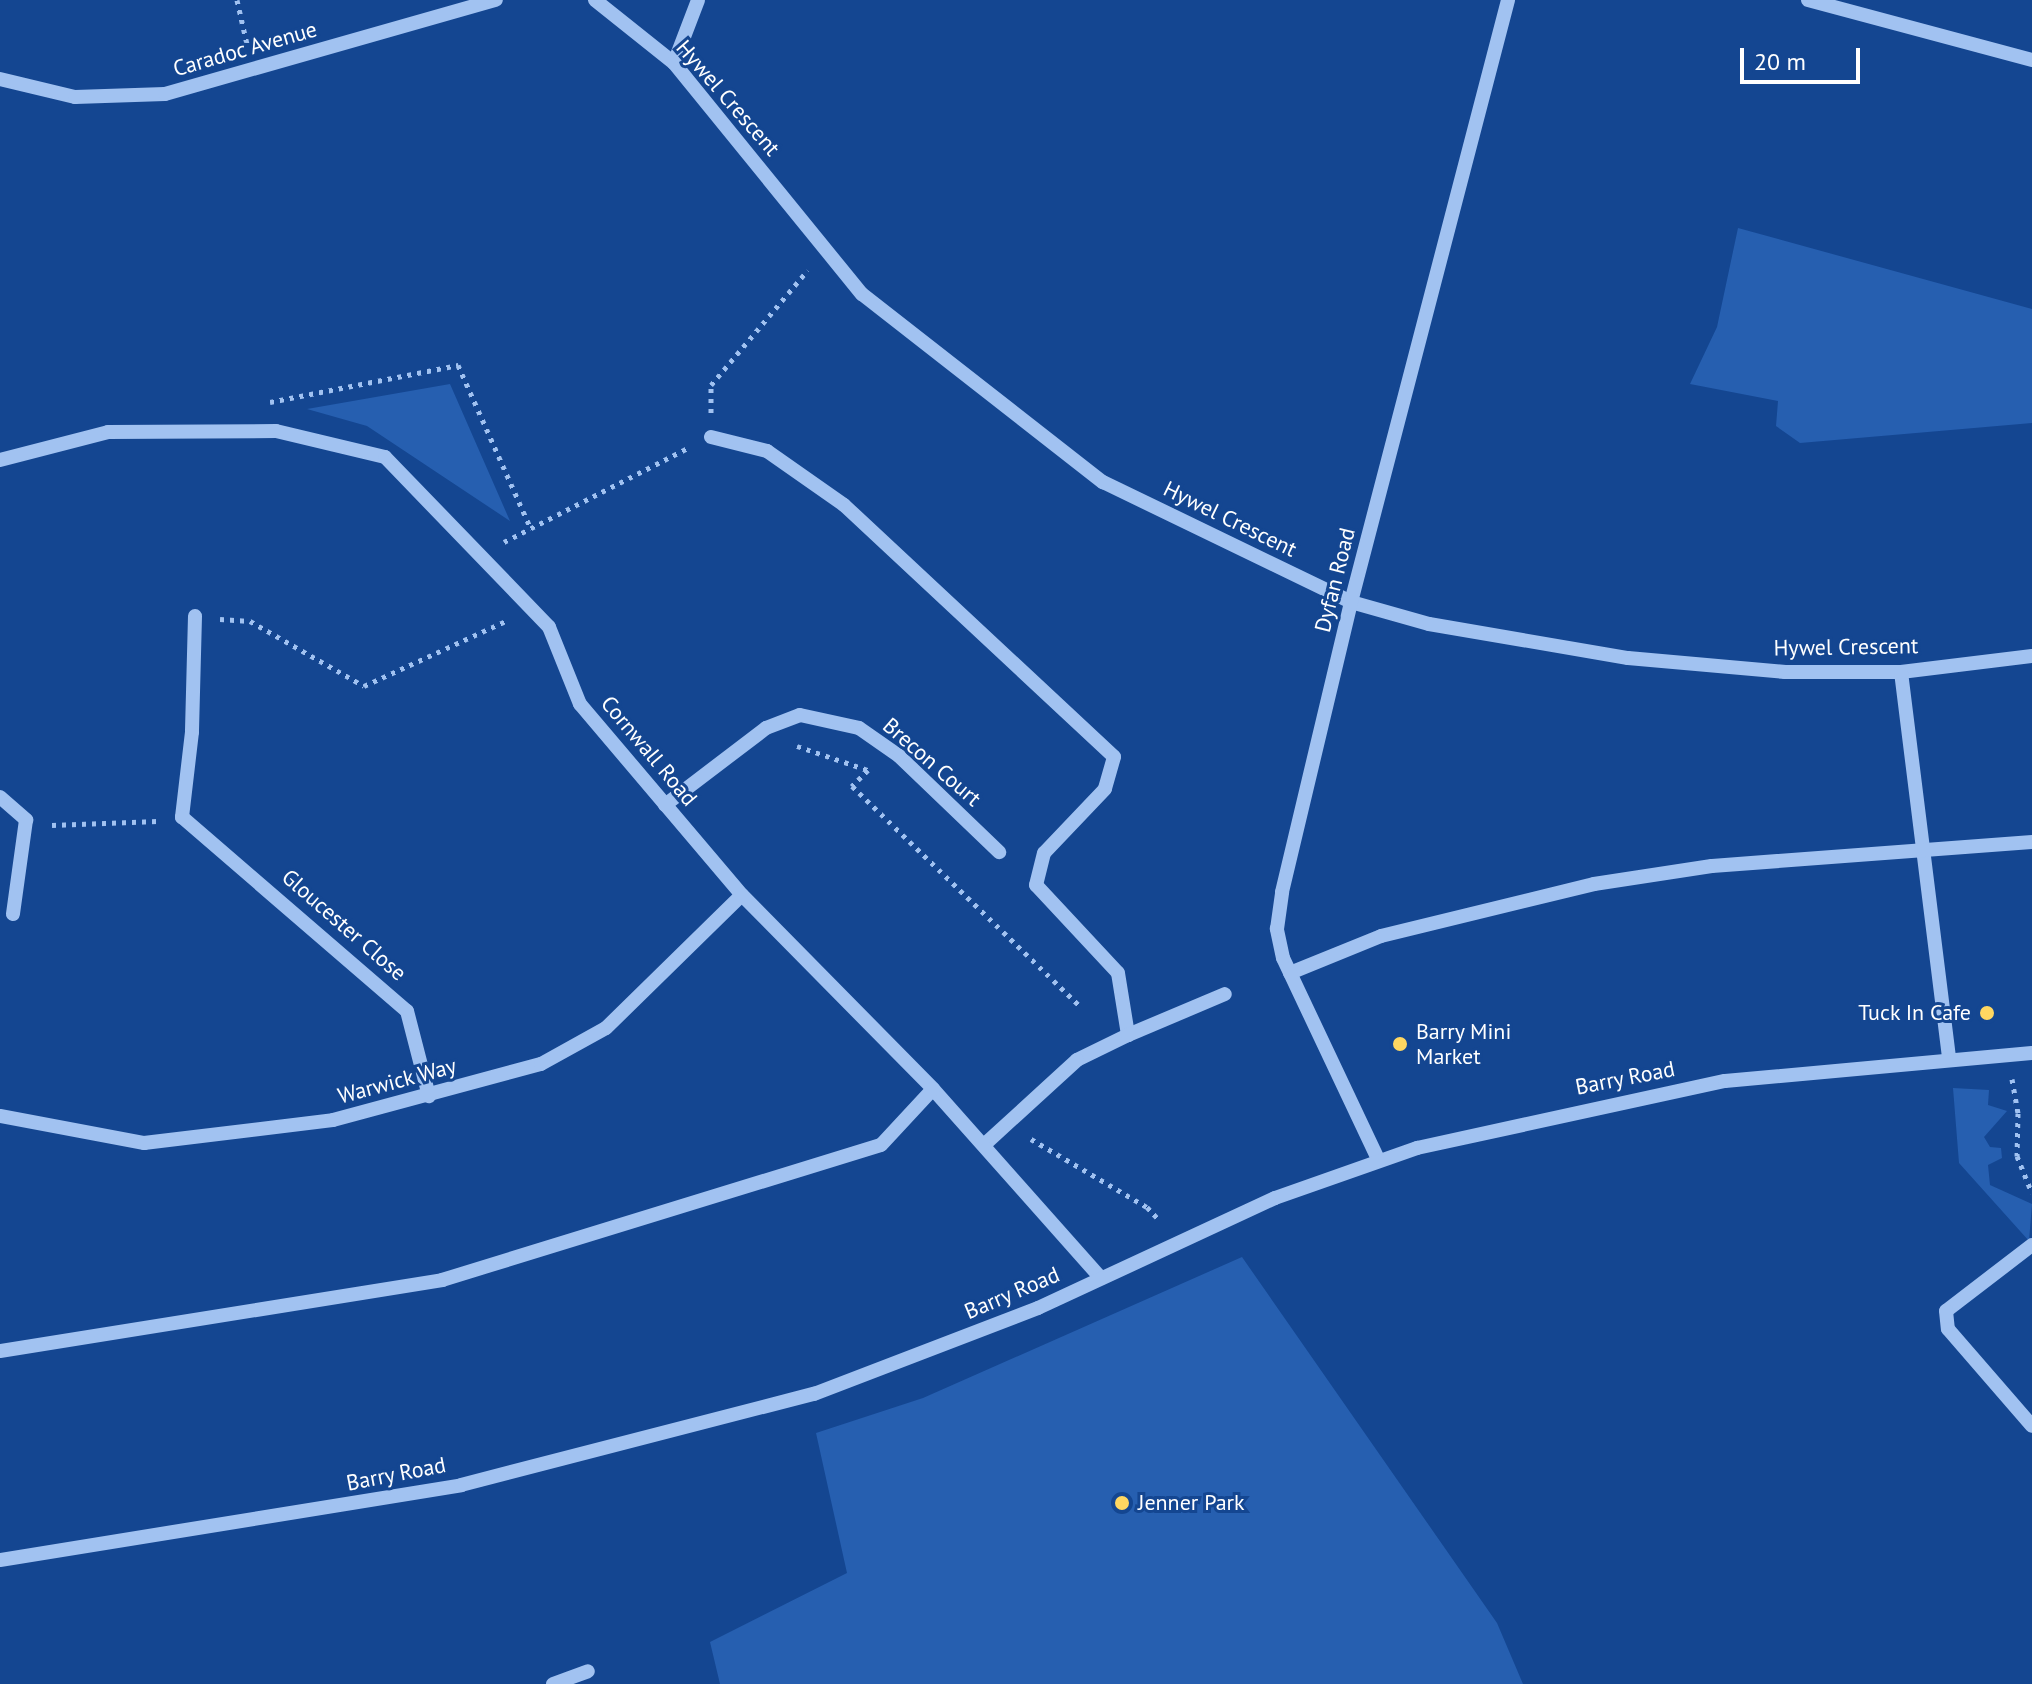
<!DOCTYPE html>
<html>
<head>
<meta charset="utf-8">
<style>
	body { margin:0 }
	#map { position:relative; width:2032px; height:1684px; overflow:hidden; background:#144691; font-family:"PT Sans",sans-serif }
	div>[style] { position:absolute }
	.green>* { inset:0; background:#265fb0 }
	.path>* { height:5px; margin-top:-2.5px; transform-origin:0; background:repeating-linear-gradient(90deg,#a1c2f1 0 4px,transparent 0 10px) }
	.minor>* { height:14px; margin:-7px; padding:0 7px; transform-origin:7px; border-radius:7px; background:#a1c2f1 }
	.dots>* { width:22px; height:22px; translate:-50% -50%; box-sizing:border-box; border:4px solid #144691; border-radius:50% }
	span { translate:-50% -50%; white-space:nowrap; text-align:center; line-height:1.15; -webkit-text-stroke:6px #144691; paint-order:stroke }
	.street-label { font-size:22px; color:#fff }
	.poi-label { font-size:22px; color:#fff }
	.right { translate:-100% -50%; text-align:right }
	.left { translate:0 -50%; text-align:left }
	.scale { position:absolute; left:1740px; top:48px; width:120px; height:36px; box-sizing:border-box; border:4px solid #fff; border-top:0; padding-left:10px; font-size:24px; line-height:28px; white-space:nowrap; color:#fff; -webkit-text-stroke:6px #144691; paint-order:stroke }
</style>
</head>
<body>
<div id="map">
	<div class="green">
		<div style="clip-path:polygon(1738px 228px,2032px 309px,2032px 423px,1800px 443px,1776px 426px,1778px 401px,1690px 384px,1717px 327px)"></div>
		<div style="clip-path:polygon(450px 384px,510px 521px,367px 426px,307px 409px)"></div>
		<div style="clip-path:polygon(1953px 1088px,1989px 1090px,1988px 1105px,2007px 1111px,1984px 1137px,1990px 1147px,2001px 1148px,2002px 1158px,1988px 1165px,1990px 1185px,2032px 1204px,2029px 1241px,1959px 1163px)"></div>
		<div style="clip-path:polygon(1242px 1257px,1497px 1623px,1523px 1684px,720px 1684px,710px 1642px,847px 1573px,816px 1433px,923px 1398px)"></div>
	</div>
	<div class="path">
		<div style="left:237px;top:0;width:45px;rotate:77.2deg"></div>
		<div style="left:270px;top:402px;width:192px;rotate:-11.1deg"></div>
		<div style="left:458px;top:365px;width:180px;rotate:66deg"></div>
		<div style="left:711px;top:413px;width:28px;rotate:-90deg"></div>
		<div style="left:711px;top:385px;width:150px;rotate:-49.9deg"></div>
		<div style="left:504px;top:542px;width:207px;rotate:-27.1deg"></div>
		<div style="left:220px;top:619px;width:30px;rotate:4deg"></div>
		<div style="left:250px;top:621px;width:131px;rotate:29.7deg"></div>
		<div style="left:364px;top:686px;width:156px;rotate:-24.6deg"></div>
		<div style="left:797px;top:746px;width:75px;rotate:18.7deg"></div>
		<div style="left:868px;top:770px;width:23px;rotate:135deg"></div>
		<div style="left:852px;top:786px;width:315px;rotate:44deg"></div>
		<div style="left:52px;top:825px;width:106px;rotate:-2.2deg"></div>
		<div style="left:2012px;top:1079px;width:35px;rotate:80deg"></div>
		<div style="left:2018px;top:1113px;width:43px;rotate:91.3deg"></div>
		<div style="left:2017px;top:1156px;width:40px;rotate:68deg"></div>
		<div style="left:1031px;top:1139px;width:134px;rotate:30.4deg"></div>
		<div style="left:1147px;top:1207px;width:19px;rotate:47deg"></div>
	</div>
	<div class="minor">
		<div style="left:595px;top:0;width:101px;rotate:38.6deg"></div>
		<div style="left:674px;top:63px;width:298px;rotate:50.9deg"></div>
		<div style="left:862px;top:294px;width:306px;rotate:38deg"></div>
		<div style="left:1103px;top:482px;width:276px;rotate:25.8deg"></div>
		<div style="left:1351px;top:602px;width:81px;rotate:15.8deg"></div>
		<div style="left:1429px;top:624px;width:202px;rotate:9.7deg"></div>
		<div style="left:1628px;top:658px;width:158px;rotate:5.1deg"></div>
		<div style="left:1785px;top:672px;width:116px"></div>
		<div style="left:1901px;top:672px;width:132px;rotate:-7deg"></div>
		<div style="left:1808px;top:0;width:232px;rotate:15deg"></div>
		<div style="left:674px;top:63px;width:67px;rotate:-69.1deg"></div>
		<div style="left:0;top:79px;width:77px;rotate:13.5deg"></div>
		<div style="left:75px;top:97px;width:90px;rotate:-1.9deg"></div>
		<div style="left:165px;top:94px;width:344px;rotate:-15.9deg"></div>
		<div style="left:711px;top:437px;width:58px;rotate:14deg"></div>
		<div style="left:767px;top:451px;width:94px;rotate:35deg"></div>
		<div style="left:844px;top:505px;width:369px;rotate:43deg"></div>
		<div style="left:1114px;top:757px;width:33px;rotate:106deg"></div>
		<div style="left:1105px;top:789px;width:88px;rotate:133.6deg"></div>
		<div style="left:1044px;top:853px;width:33px;rotate:104deg"></div>
		<div style="left:1036px;top:885px;width:120px;rotate:47deg"></div>
		<div style="left:1118px;top:973px;width:63px;rotate:80.8deg"></div>
		<div style="left:1128px;top:1035px;width:57px;rotate:153.9deg"></div>
		<div style="left:1077px;top:1060px;width:126px;rotate:137.6deg"></div>
		<div style="left:0;top:460px;width:112px;rotate:-14.5deg"></div>
		<div style="left:108px;top:432px;width:168px;rotate:-0.3deg"></div>
		<div style="left:276px;top:431px;width:112px;rotate:13.4deg"></div>
		<div style="left:385px;top:457px;width:236px;rotate:46deg"></div>
		<div style="left:549px;top:627px;width:83px;rotate:68.1deg"></div>
		<div style="left:580px;top:704px;width:250px;rotate:49.7deg"></div>
		<div style="left:742px;top:895px;width:272px;rotate:45.4deg"></div>
		<div style="left:933px;top:1089px;width:253px;rotate:48.4deg"></div>
		<div style="left:195px;top:616px;width:116px;rotate:91.5deg"></div>
		<div style="left:192px;top:732px;width:86px;rotate:96.7deg"></div>
		<div style="left:182px;top:817px;width:297px;rotate:40.8deg"></div>
		<div style="left:407px;top:1011px;width:88px;rotate:75.5deg"></div>
		<div style="left:1901px;top:672px;width:390px;rotate:82.9deg"></div>
		<div style="left:0;top:797px;width:35px;rotate:41deg"></div>
		<div style="left:26px;top:820px;width:95px;rotate:97.9deg"></div>
		<div style="left:665px;top:805px;width:127px;rotate:-37.3deg"></div>
		<div style="left:766px;top:728px;width:36px;rotate:-21deg"></div>
		<div style="left:800px;top:715px;width:60px;rotate:12.4deg"></div>
		<div style="left:859px;top:728px;width:49px;rotate:35deg"></div>
		<div style="left:899px;top:756px;width:139px;rotate:43.8deg"></div>
		<div style="left:1290px;top:973px;width:98px;rotate:-22.1deg"></div>
		<div style="left:1381px;top:936px;width:219px;rotate:-13.7deg"></div>
		<div style="left:1594px;top:884px;width:119px;rotate:-8.7deg"></div>
		<div style="left:1712px;top:866px;width:321px;rotate:-4.3deg"></div>
		<div style="left:1128px;top:1035px;width:105px;rotate:-22.9deg"></div>
		<div style="left:0;top:1116px;width:147px;rotate:10.6deg"></div>
		<div style="left:144px;top:1143px;width:190px;rotate:-6.9deg"></div>
		<div style="left:333px;top:1120px;width:215px;rotate:-15.1deg"></div>
		<div style="left:541px;top:1064px;width:74px;rotate:-29deg"></div>
		<div style="left:606px;top:1028px;width:190px;rotate:-44.4deg"></div>
		<div style="left:1378px;top:1159px;width:222px;rotate:-115.3deg"></div>
		<div style="left:1283px;top:958px;width:30px;rotate:-102deg"></div>
		<div style="left:1277px;top:929px;width:37px;rotate:-82deg"></div>
		<div style="left:1282px;top:892px;width:298px;rotate:-76.6deg"></div>
		<div style="left:1351px;top:602px;width:622px;rotate:-75.38deg"></div>
		<div style="left:2032px;top:1245px;width:108px;rotate:142.5deg"></div>
		<div style="left:1946px;top:1311px;width:18px;rotate:84deg"></div>
		<div style="left:1948px;top:1329px;width:128px;rotate:49.1deg"></div>
		<div style="left:0;top:1351px;width:448px;rotate:-9.1deg"></div>
		<div style="left:442px;top:1280px;width:459px;rotate:-17.1deg"></div>
		<div style="left:881px;top:1145px;width:76px;rotate:-47.1deg"></div>
		<div style="left:0;top:1560px;width:467px;rotate:-9.2deg"></div>
		<div style="left:461px;top:1485px;width:365px;rotate:-14.5deg"></div>
		<div style="left:814px;top:1394px;width:240px;rotate:-21deg"></div>
		<div style="left:1038px;top:1308px;width:261px;rotate:-24.9deg"></div>
		<div style="left:1275px;top:1198px;width:151px;rotate:-19.4deg"></div>
		<div style="left:1417px;top:1148px;width:315px;rotate:-12.3deg"></div>
		<div style="left:1725px;top:1081px;width:308px;rotate:-5.2deg"></div>
		<div style="left:553px;top:1684px;width:37px;rotate:-20deg"></div>
	</div>
	<div class="dots">
		<div style="left:1987px;top:1013px;background:#ffd761"></div>
		<div style="left:1400px;top:1044px;background:#ffd761"></div>
		<div style="left:1122px;top:1503px;background:#ffd761"></div>
	</div>
	<div class="street-label">
		<span style="left:245px;top:49px;rotate:-16deg">Caradoc Avenue</span>
		<span style="left:728px;top:98px;rotate:49deg">Hywel Crescent</span>
		<span style="left:1230px;top:519px;rotate:26deg">Hywel Crescent</span>
		<span style="left:1335px;top:580px;rotate:-76deg">Dyfan Road</span>
		<span style="left:1846px;top:647px;rotate:-1deg">Hywel Crescent</span>
		<span style="left:649px;top:751px;rotate:50deg">Cornwall Road</span>
		<span style="left:932px;top:762px;rotate:41deg">Brecon Court</span>
		<span style="left:344px;top:925px;rotate:41deg">Gloucester Close</span>
		<span style="left:1625px;top:1078px;rotate:-11deg">Barry Road</span>
		<span style="left:397px;top:1081px;rotate:-15deg">Warwick Way</span>
		<span style="left:1012px;top:1293px;rotate:-23deg">Barry Road</span>
		<span style="left:396px;top:1474px;rotate:-11deg">Barry Road</span>
	</div>
	<div class="poi-label">
		<span class="right" style="left:1971px;top:1013px">Tuck In Cafe</span>
		<span class="left" style="left:1416px;top:1044px">Barry Mini<br>Market</span>
		<span class="left" style="left:1138px;top:1503px">Jenner Park</span>
	</div>
	<div class="scale">20 m</div>
</div>
</body>
</html>
